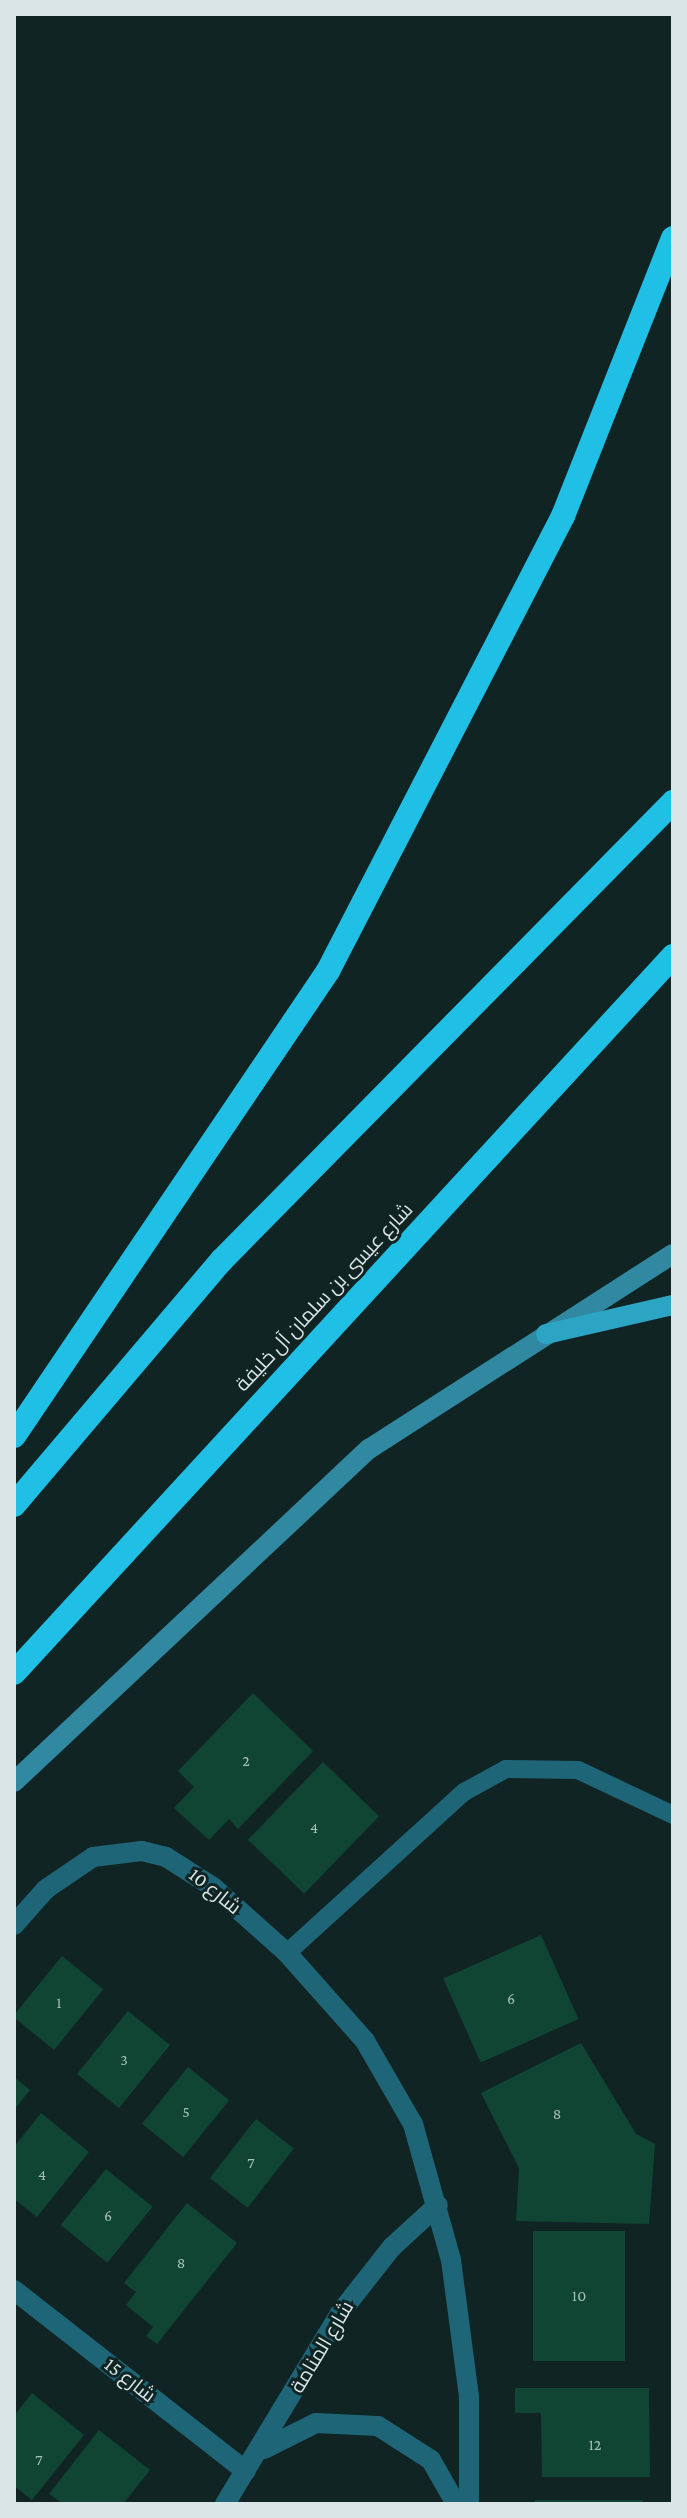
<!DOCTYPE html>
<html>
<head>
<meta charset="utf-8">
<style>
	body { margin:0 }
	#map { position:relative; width:687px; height:2518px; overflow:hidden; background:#112424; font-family:"Crimson Pro",Cairo,serif }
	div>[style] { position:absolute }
	.building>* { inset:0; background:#104534; transform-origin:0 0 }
	.service>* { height:18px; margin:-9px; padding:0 9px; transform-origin:9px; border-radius:9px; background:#1f6578 }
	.minor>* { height:20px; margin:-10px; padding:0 10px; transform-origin:10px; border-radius:10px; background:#1f6578 }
	.tertiary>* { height:20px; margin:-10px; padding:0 10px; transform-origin:10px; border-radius:10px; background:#1f6578 }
	.secondary>* { height:20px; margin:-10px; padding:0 10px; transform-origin:10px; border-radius:10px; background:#3188a1 }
	.primary>* { height:20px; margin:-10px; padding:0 10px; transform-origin:10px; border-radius:10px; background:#2ca5c5 }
	.motorway>* { height:24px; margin:-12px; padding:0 12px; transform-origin:12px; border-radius:12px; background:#20bfe6 }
	span { translate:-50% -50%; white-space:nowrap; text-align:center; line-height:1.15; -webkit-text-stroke:6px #112424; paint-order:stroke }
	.number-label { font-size:16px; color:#a8beb9 }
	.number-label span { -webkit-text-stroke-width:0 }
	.street-label { font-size:20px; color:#dae6e5 }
	.frame { position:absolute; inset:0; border:16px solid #dae6e5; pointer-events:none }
</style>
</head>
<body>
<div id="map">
	<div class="building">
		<div style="clip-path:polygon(253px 1693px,313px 1751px,238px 1829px,229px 1819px,209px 1840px,174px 1808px,194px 1787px,178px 1771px)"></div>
		<div style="left:323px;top:1762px;width:78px;height:108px;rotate:44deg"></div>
		<div style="left:541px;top:1935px;width:92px;height:107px;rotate:66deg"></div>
		<div style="left:62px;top:1956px;width:53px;height:78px;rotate:39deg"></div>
		<div style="left:128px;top:2011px;width:54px;height:81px;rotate:39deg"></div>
		<div style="clip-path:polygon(581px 2043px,636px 2134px,655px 2144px,649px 2224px,516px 2221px,519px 2168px,481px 2093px)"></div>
		<div style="left:188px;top:2067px;width:53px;height:73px;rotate:39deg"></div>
		<div style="clip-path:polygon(14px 2077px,30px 2090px,14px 2110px)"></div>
		<div style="clip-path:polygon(41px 2113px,89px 2152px,37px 2217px,14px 2199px,14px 2147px)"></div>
		<div style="left:256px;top:2119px;width:48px;height:75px;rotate:38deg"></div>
		<div style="left:106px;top:2169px;width:60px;height:72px;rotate:39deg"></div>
		<div style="clip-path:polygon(187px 2203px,237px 2243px,157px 2344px,146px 2336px,153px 2327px,126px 2305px,136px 2292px,124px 2283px)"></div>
		<div style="left:533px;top:2231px;width:92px;height:130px"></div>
		<div style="clip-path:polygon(515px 2388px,649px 2388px,650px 2477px,542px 2477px,541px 2413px,515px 2413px)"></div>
		<div style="clip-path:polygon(32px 2393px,84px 2435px,32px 2500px,14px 2486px,14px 2416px)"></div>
		<div style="clip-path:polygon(99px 2430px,150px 2470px,123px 2504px,63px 2504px,49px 2494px)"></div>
		<div style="left:535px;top:2500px;width:108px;height:4px"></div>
	</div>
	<div class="service">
		<div style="left:287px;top:1953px;width:239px;rotate:-42.3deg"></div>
		<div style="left:464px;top:1792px;width:48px;rotate:-28.7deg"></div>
		<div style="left:506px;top:1769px;width:72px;rotate:0.8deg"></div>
		<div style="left:578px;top:1770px;width:105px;rotate:25.3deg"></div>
	</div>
	<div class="minor">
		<div style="left:14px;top:1925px;width:48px;rotate:-48.4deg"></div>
		<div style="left:46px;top:1889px;width:57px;rotate:-34.2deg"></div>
		<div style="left:93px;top:1857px;width:49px;rotate:-7deg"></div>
		<div style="left:142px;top:1851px;width:25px;rotate:14deg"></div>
		<div style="left:166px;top:1857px;width:56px;rotate:32.6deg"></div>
		<div style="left:213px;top:1887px;width:99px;rotate:41.7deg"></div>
		<div style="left:287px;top:1953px;width:118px;rotate:48.4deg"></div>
		<div style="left:365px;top:2041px;width:96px;rotate:60deg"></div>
		<div style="left:413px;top:2124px;width:141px;rotate:74.4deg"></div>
		<div style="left:451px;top:2260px;width:138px;rotate:82.5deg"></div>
		<div style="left:469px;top:2397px;width:107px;rotate:90deg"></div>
		<div style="left:14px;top:2290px;width:294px;rotate:38deg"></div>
	</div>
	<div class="tertiary">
		<div style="left:264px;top:2449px;width:58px;rotate:-26.6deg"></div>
		<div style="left:316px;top:2423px;width:62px;rotate:2.8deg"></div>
		<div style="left:378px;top:2426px;width:63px;rotate:32.7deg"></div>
		<div style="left:431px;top:2460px;width:51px;rotate:60.4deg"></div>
		<div style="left:225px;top:2504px;width:223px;rotate:-58.9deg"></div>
		<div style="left:340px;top:2313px;width:84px;rotate:-51.8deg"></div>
		<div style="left:392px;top:2247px;width:62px;rotate:-42.4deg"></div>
	</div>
	<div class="secondary">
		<div style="left:14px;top:1782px;width:487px;rotate:-43.2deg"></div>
		<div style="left:369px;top:1449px;width:361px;rotate:-32.7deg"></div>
	</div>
	<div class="primary">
		<div style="left:546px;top:1334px;width:130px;rotate:-12.9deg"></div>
	</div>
	<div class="motorway">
		<div style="left:14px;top:1436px;width:561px;rotate:-55.97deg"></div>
		<div style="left:328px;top:971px;width:512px;rotate:-62.68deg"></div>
		<div style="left:563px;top:516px;width:299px;rotate:-68.4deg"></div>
		<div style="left:14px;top:1505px;width:321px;rotate:-49.7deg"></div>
		<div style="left:222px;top:1260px;width:643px;rotate:-45.44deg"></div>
		<div style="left:14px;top:1673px;width:974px;rotate:-47.41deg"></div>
	</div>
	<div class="number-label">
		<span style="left:246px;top:1761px">2</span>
		<span style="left:314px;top:1828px">4</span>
		<span style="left:511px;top:1999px">6</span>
		<span style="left:59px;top:2003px">1</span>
		<span style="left:124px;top:2060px">3</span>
		<span style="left:186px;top:2112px">5</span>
		<span style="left:557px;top:2114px">8</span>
		<span style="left:251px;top:2163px">7</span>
		<span style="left:42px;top:2175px">4</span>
		<span style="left:108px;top:2216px">6</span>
		<span style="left:181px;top:2263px">8</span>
		<span style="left:579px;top:2296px">10</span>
		<span style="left:595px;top:2445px">12</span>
		<span style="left:39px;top:2460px">7</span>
	</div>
	<div class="street-label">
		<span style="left:324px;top:1297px;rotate:-47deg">شارع عيسى بن سلمان آل خليفة</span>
		<span style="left:215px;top:1891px;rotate:39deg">شارع 10</span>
		<span style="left:322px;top:2347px;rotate:-59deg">شارع المنامة</span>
		<span style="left:130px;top:2380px;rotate:38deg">شارع 15</span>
	</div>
	<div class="frame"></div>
</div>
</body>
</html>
